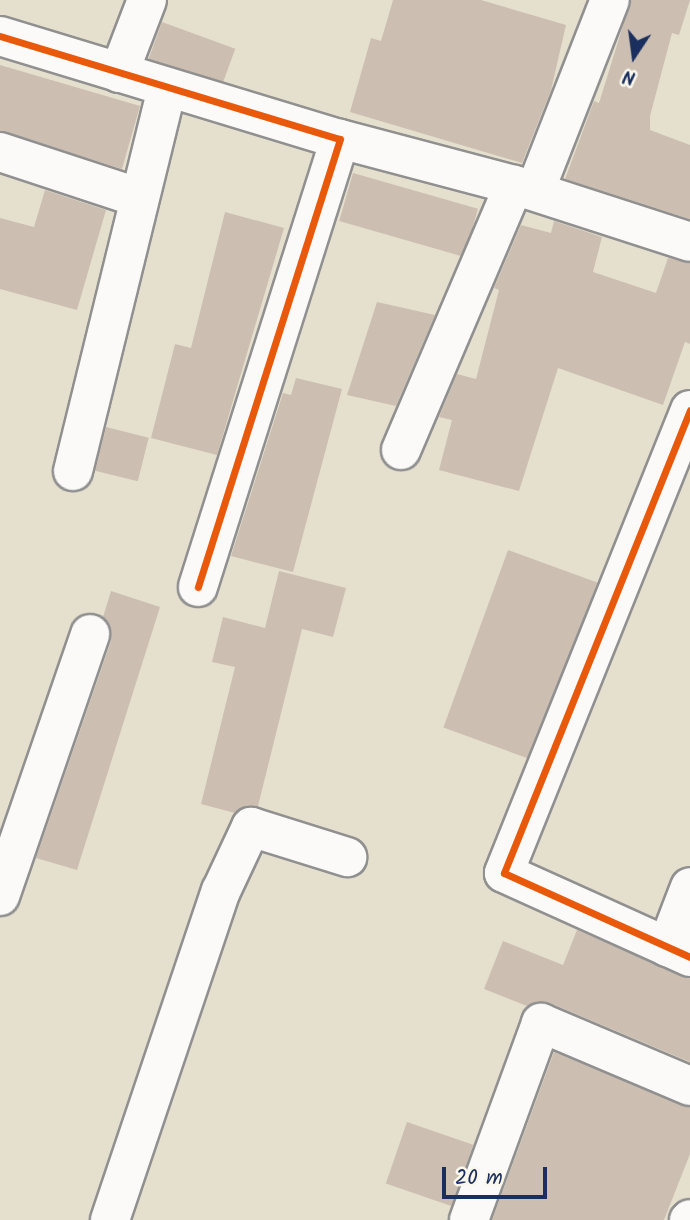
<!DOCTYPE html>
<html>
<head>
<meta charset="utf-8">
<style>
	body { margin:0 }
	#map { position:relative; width:690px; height:1220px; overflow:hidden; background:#e5dfce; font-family:Kalam,sans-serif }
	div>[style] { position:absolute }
	.building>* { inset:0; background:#ccbfb2; transform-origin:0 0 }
	.roads { filter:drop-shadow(2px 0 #909090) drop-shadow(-2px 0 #909090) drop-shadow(0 2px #909090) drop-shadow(0 -2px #909090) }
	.street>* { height:38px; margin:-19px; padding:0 19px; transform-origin:19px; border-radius:19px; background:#fbfaf8 }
	.cycleway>* { height:7px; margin:-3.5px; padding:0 3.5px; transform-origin:3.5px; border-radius:3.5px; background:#e8590c }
	span { translate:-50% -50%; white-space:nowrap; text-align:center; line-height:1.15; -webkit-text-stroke:5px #fbf7ec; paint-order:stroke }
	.north { position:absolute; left:599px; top:21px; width:70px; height:70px; -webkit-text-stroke:5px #fbf7ec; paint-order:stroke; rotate:193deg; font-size:19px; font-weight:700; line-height:28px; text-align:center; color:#1b2f5e }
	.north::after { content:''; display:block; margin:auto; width:24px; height:32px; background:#1b2f5e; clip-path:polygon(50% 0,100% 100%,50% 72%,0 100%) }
	.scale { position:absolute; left:442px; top:1167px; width:105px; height:32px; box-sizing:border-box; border:4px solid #1b2f5e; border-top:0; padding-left:9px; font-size:21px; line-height:24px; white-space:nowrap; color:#1b2f5e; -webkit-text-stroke:5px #fbf7ec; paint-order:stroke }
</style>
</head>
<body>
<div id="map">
	<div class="building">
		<div style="clip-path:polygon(393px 0,481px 0,566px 25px,551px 90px,522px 163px,350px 112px,371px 38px,381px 41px)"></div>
		<div style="clip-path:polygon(631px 0,690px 0,679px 35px,672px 33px,650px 116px,650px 130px,690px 145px,690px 219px,565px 179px,594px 101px,599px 103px)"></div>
		<div style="left:162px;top:22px;width:78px;height:39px;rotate:20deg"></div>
		<div style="clip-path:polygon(0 65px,140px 106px,122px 169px,0 131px)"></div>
		<div style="left:353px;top:173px;width:130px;height:50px;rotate:16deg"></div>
		<div style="clip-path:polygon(45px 190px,106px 210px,77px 310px,0 289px,0 218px,34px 227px)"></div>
		<div style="clip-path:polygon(225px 212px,284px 228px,217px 455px,151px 438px,175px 344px,191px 348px)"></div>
		<div style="clip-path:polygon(554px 221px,602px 237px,593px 272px,656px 293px,668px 258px,690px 263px,690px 344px,685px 342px,663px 405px,558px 368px,519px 491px,439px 470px,452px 420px,439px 417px,457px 374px,476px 379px,499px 290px,494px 288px,521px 225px,551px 233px)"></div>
		<div style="clip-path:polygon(377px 302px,435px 315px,396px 406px,347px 395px)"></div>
		<div style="clip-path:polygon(296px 378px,342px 389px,293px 572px,231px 556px,283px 393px,291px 395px)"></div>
		<div style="left:106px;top:427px;width:44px;height:45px;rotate:14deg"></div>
		<div style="left:508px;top:550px;width:95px;height:189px;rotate:20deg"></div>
		<div style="clip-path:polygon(279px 571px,346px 588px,333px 637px,302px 629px,258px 806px,235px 813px,201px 804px,235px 667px,212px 662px,223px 617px,265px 628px)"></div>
		<div style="clip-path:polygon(111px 591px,160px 607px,77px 870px,36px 858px,111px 641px,103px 617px)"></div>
		<div style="clip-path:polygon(577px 930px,690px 978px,690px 1062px,550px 1003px,527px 1006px,484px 989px,503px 941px,563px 965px)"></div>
		<div style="clip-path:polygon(554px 1052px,690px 1107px,690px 1154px,664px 1220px,492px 1220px)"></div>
		<div style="left:407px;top:1122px;width:70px;height:65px;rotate:19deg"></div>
	</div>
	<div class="roads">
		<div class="street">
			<div style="left:0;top:36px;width:355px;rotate:16.9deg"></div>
			<div style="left:340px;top:139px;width:470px;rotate:107.6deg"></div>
			<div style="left:119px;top:73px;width:78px;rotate:-69deg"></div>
			<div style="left:340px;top:139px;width:180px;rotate:14.8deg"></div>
			<div style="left:514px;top:185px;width:185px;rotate:17.9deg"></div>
			<div style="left:0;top:152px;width:147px;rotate:18.2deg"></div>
			<div style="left:535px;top:191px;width:205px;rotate:-68.6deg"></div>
			<div style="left:690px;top:410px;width:499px;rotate:111.9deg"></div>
			<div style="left:504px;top:873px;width:204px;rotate:24.3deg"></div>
			<div style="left:401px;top:450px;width:288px;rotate:-66.9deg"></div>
			<div style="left:73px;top:471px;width:394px;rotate:-76.2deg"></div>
			<div style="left:0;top:896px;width:277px;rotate:-71deg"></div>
			<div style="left:667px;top:947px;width:64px;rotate:-69deg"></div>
			<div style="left:110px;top:1220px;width:347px;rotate:-71.4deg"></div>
			<div style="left:221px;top:891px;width:71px;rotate:-64.9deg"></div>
			<div style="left:251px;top:827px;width:101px;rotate:17.4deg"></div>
			<div style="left:469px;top:1220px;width:210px;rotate:-69.9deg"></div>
			<div style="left:541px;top:1023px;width:162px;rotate:22.9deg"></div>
			<div style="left:689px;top:1220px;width:1px;rotate:-45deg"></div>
		</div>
	</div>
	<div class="cycleway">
		<div style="left:0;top:36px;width:355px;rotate:16.9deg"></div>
		<div style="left:340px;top:139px;width:470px;rotate:107.6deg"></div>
		<div style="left:690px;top:410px;width:499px;rotate:111.9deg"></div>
		<div style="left:504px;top:873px;width:204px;rotate:24.3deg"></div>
	</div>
	<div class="north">N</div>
	<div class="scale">20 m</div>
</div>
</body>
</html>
